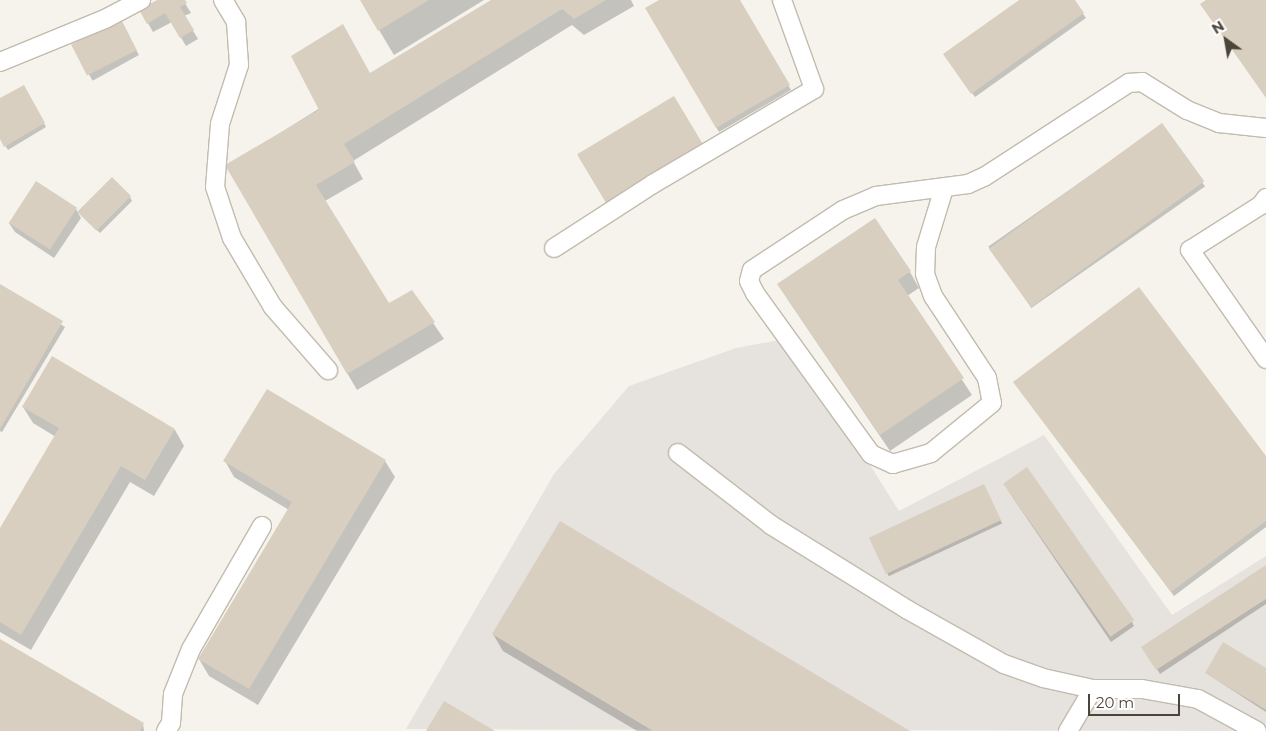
<!DOCTYPE html>
<html>
<head>
<meta charset="utf-8">
<style>
	body { margin:0 }
	#map { position:relative; width:1266px; height:731px; overflow:hidden; background:#f6f3ec; font-family:Montserrat,sans-serif }
	div>[style] { position:absolute }
	.industrial>* { inset:0; background:#e6e2dd }
	.shadow>* { inset:0; background:#0003; transform-origin:0 0 }
	.building>* { inset:0; background:#d8cfc1; transform-origin:0 0 }
	.roads { filter:drop-shadow(1px 0 #c2bbae) drop-shadow(-1px 0 #c2bbae) drop-shadow(0 1px #c2bbae) drop-shadow(0 -1px #c2bbae) }
	.lane>* { height:18px; margin:-9px; padding:0 9px; transform-origin:9px; border-radius:9px; background:#fff }
	span { translate:-50% -50%; white-space:nowrap; text-align:center; line-height:1.15; -webkit-text-stroke:4px #fff; paint-order:stroke }
	.north { position:absolute; left:1201px; top:15px; width:50px; height:50px; -webkit-text-stroke:4px #fff; paint-order:stroke; rotate:328deg; font-size:14px; font-weight:700; line-height:20px; text-align:center; color:#4b4439 }
	.north::after { content:''; display:block; margin:auto; width:18px; height:22px; background:#4b4439; clip-path:polygon(50% 0,100% 100%,50% 72%,0 100%) }
	.scale { position:absolute; left:1088px; top:694px; width:92px; height:22px; box-sizing:border-box; border:2px solid #4b4439; border-top:0; padding-left:6px; font-size:15px; line-height:18px; white-space:nowrap; color:#4b4439; -webkit-text-stroke:4px #fff; paint-order:stroke }
</style>
</head>
<body>
<div id="map">
	<div class="industrial">
		<div style="clip-path:polygon(790px 338px,899px 511px,1044px 435px,1172px 615px,1266px 556px,1266px 731px,406px 729px,554px 474px,629px 386px,736px 348px)"></div>
	</div>
	<div class="shadow">
		<div style="clip-path:polygon(160px 0,183px 0,191px 13px,184px 16px,198px 39px,186px 46px,172px 22px,153px 32px,141px 11px)"></div>
		<div style="clip-path:polygon(361px 0,484px 0,394px 55px)"></div>
		<div style="clip-path:polygon(493px 0,631px 0,634px 6px,584px 35px,572px 25px,353px 161px,363px 179px,325px 201px,389px 305px,412px 292px,444px 339px,357px 390px,227px 166px)"></div>
		<div style="clip-path:polygon(662px 0,739px 0,791px 90px,719px 132px,647px 9px)"></div>
		<div style="clip-path:polygon(1022px 0,1073px 0,1086px 18px,975px 97px,947px 59px)"></div>
		<div style="left:120px;top:21px;width:39px;height:53px;rotate:61deg"></div>
		<div style="clip-path:polygon(23px 87px,46px 127px,8px 150px,0 137px,0 100px)"></div>
		<div style="left:674px;top:98px;width:58px;height:112px;rotate:59deg"></div>
		<div style="left:1162px;top:125px;width:75px;height:212px;rotate:55deg"></div>
		<div style="clip-path:polygon(130px 197px,132px 201px,100px 233px,79px 213px)"></div>
		<div style="clip-path:polygon(76px 209px,81px 218px,54px 258px,15px 232px,9px 223px)"></div>
		<div style="clip-path:polygon(910px 272px,919px 288px,907px 296px,972px 395px,890px 451px,788px 300px)"></div>
		<div style="clip-path:polygon(0 286px,65px 327px,2px 432px,0 431px)"></div>
		<div style="clip-path:polygon(1017px 386px,1266px 458px,1266px 527px,1174px 596px)"></div>
		<div style="clip-path:polygon(23px 407px,175px 430px,184px 446px,154px 496px,130px 482px,31px 650px,0 632px,0 531px,56px 437px,33px 423px)"></div>
		<div style="clip-path:polygon(225px 461px,385px 461px,395px 477px,258px 705px,209px 676px,199px 659px,289px 510px,234px 477px)"></div>
		<div style="left:986px;top:489px;width:38px;height:125px;rotate:65deg"></div>
		<div style="clip-path:polygon(1007px 489px,1132px 622px,1134px 626px,1111px 642px)"></div>
		<div style="clip-path:polygon(1266px 567px,1266px 604px,1160px 674px,1143px 647px)"></div>
		<div style="clip-path:polygon(493px 634px,908px 731px,637px 731px,503px 651px)"></div>
		<div style="clip-path:polygon(0 641px,143px 724px,144px 731px,0 731px)"></div>
		<div style="clip-path:polygon(1266px 670px,1266px 712px,1206px 673px)"></div>
	</div>
	<div class="building">
		<div style="clip-path:polygon(157px 0,185px 0,187px 3px,180px 7px,194px 30px,180px 38px,165px 13px,147px 24px,139px 10px)"></div>
		<div style="clip-path:polygon(360px 0,429px 0,378px 31px)"></div>
		<div style="clip-path:polygon(491px 0,606px 0,574px 19px,562px 9px,344px 144px,355px 162px,316px 185px,389px 303px,412px 290px,435px 322px,347px 374px,225px 165px,319px 110px,291px 56px,343px 24px,370px 73px)"></div>
		<div style="clip-path:polygon(659px 0,740px 0,790px 85px,716px 128px,645px 8px)"></div>
		<div style="clip-path:polygon(1019px 0,1075px 0,1084px 13px,971px 94px,943px 54px)"></div>
		<div style="clip-path:polygon(1206px 0,1266px 0,1266px 98px,1200px 4px)"></div>
		<div style="left:121px;top:19px;width:35px;height:56px;rotate:63deg"></div>
		<div style="clip-path:polygon(24px 85px,45px 123px,4px 147px,0 139px,0 98px)"></div>
		<div style="left:674px;top:96px;width:56px;height:113px;rotate:59deg"></div>
		<div style="left:1162px;top:123px;width:72px;height:214px;rotate:54deg"></div>
		<div style="left:112px;top:177px;width:27px;height:49px;rotate:45deg"></div>
		<div style="left:36px;top:181px;width:49px;height:50px;rotate:33deg"></div>
		<div style="clip-path:polygon(875px 218px,911px 271px,898px 280px,964px 378px,880px 435px,777px 284px)"></div>
		<div style="clip-path:polygon(0 284px,63px 321px,0 429px)"></div>
		<div style="clip-path:polygon(1139px 287px,1266px 456px,1266px 521px,1171px 592px,1013px 382px)"></div>
		<div style="clip-path:polygon(52px 356px,175px 429px,145px 480px,121px 466px,21px 635px,0 622px,0 528px,59px 428px,22px 407px)"></div>
		<div style="clip-path:polygon(267px 389px,386px 460px,249px 689px,198px 659px,292px 502px,223px 461px)"></div>
		<div style="left:1027px;top:467px;width:187px;height:29px;rotate:55deg"></div>
		<div style="left:984px;top:484px;width:40px;height:127px;rotate:65deg"></div>
		<div style="clip-path:polygon(560px 521px,910px 731px,653px 731px,492px 634px)"></div>
		<div style="clip-path:polygon(1266px 565px,1266px 599px,1156px 670px,1141px 647px)"></div>
		<div style="clip-path:polygon(0 639px,144px 723px,140px 731px,0 731px)"></div>
		<div style="clip-path:polygon(1223px 642px,1266px 668px,1266px 710px,1205px 673px)"></div>
		<div style="clip-path:polygon(444px 701px,495px 731px,426px 731px)"></div>
	</div>
	<div class="roads">
		<div class="lane">
			<div style="left:223px;top:0;width:26px;rotate:59deg"></div>
			<div style="left:236px;top:22px;width:43px;rotate:86deg"></div>
			<div style="left:239px;top:65px;width:62px;rotate:107.9deg"></div>
			<div style="left:220px;top:124px;width:63px;rotate:94.5deg"></div>
			<div style="left:215px;top:187px;width:54px;rotate:71.6deg"></div>
			<div style="left:232px;top:238px;width:80px;rotate:59.3deg"></div>
			<div style="left:273px;top:307px;width:84px;rotate:48.9deg"></div>
			<div style="left:0;top:62px;width:113px;rotate:-22.3deg"></div>
			<div style="left:105px;top:19px;width:41px;rotate:-27.8deg"></div>
			<div style="left:944px;top:188px;width:62px;rotate:107deg"></div>
			<div style="left:926px;top:247px;width:27px;rotate:92deg"></div>
			<div style="left:925px;top:274px;width:23px;rotate:70deg"></div>
			<div style="left:933px;top:296px;width:98px;rotate:56.6deg"></div>
			<div style="left:987px;top:378px;width:25px;rotate:79deg"></div>
			<div style="left:992px;top:403px;width:79px;rotate:140.7deg"></div>
			<div style="left:931px;top:453px;width:40px;rotate:164deg"></div>
			<div style="left:893px;top:464px;width:24px;rotate:-156deg"></div>
			<div style="left:871px;top:454px;width:198px;rotate:-125.8deg"></div>
			<div style="left:755px;top:293px;width:13px;rotate:-117deg"></div>
			<div style="left:749px;top:281px;width:11px;rotate:-75deg"></div>
			<div style="left:752px;top:270px;width:109px;rotate:-33.4deg"></div>
			<div style="left:843px;top:210px;width:36px;rotate:-23deg"></div>
			<div style="left:876px;top:196px;width:93px;rotate:-7.4deg"></div>
			<div style="left:968px;top:184px;width:17px;rotate:-24deg"></div>
			<div style="left:984px;top:177px;width:173px;rotate:-33deg"></div>
			<div style="left:1129px;top:83px;width:13px;rotate:-4deg"></div>
			<div style="left:1142px;top:82px;width:53px;rotate:31.9deg"></div>
			<div style="left:1187px;top:110px;width:35px;rotate:22deg"></div>
			<div style="left:1219px;top:123px;width:47px;rotate:6.1deg"></div>
			<div style="left:1266px;top:198px;width:9px;rotate:126deg"></div>
			<div style="left:1261px;top:205px;width:84px;rotate:147.6deg"></div>
			<div style="left:1190px;top:250px;width:133px;rotate:55.1deg"></div>
			<div style="left:554px;top:248px;width:118px;rotate:-32.9deg"></div>
			<div style="left:653px;top:184px;width:187px;rotate:-30.5deg"></div>
			<div style="left:814px;top:89px;width:95px;rotate:-109.8deg"></div>
			<div style="left:678px;top:453px;width:118px;rotate:37.7deg"></div>
			<div style="left:771px;top:525px;width:161px;rotate:31.8deg"></div>
			<div style="left:908px;top:610px;width:110px;rotate:29.4deg"></div>
			<div style="left:1004px;top:664px;width:41px;rotate:19.7deg"></div>
			<div style="left:1043px;top:678px;width:51px;rotate:12.4deg"></div>
			<div style="left:1093px;top:689px;width:49px"></div>
			<div style="left:1142px;top:689px;width:57px;rotate:10.1deg"></div>
			<div style="left:1198px;top:699px;width:67px;rotate:28.5deg"></div>
			<div style="left:166px;top:731px;width:9px;rotate:-58deg"></div>
			<div style="left:171px;top:723px;width:29px;rotate:-86deg"></div>
			<div style="left:173px;top:694px;width:48px;rotate:-68.2deg"></div>
			<div style="left:191px;top:649px;width:142px;rotate:-60deg"></div>
			<div style="left:1068px;top:731px;width:49px;rotate:-59.2deg"></div>
		</div>
	</div>
	<div class="north">N</div>
	<div class="scale">20 m</div>
</div>
</body>
</html>
